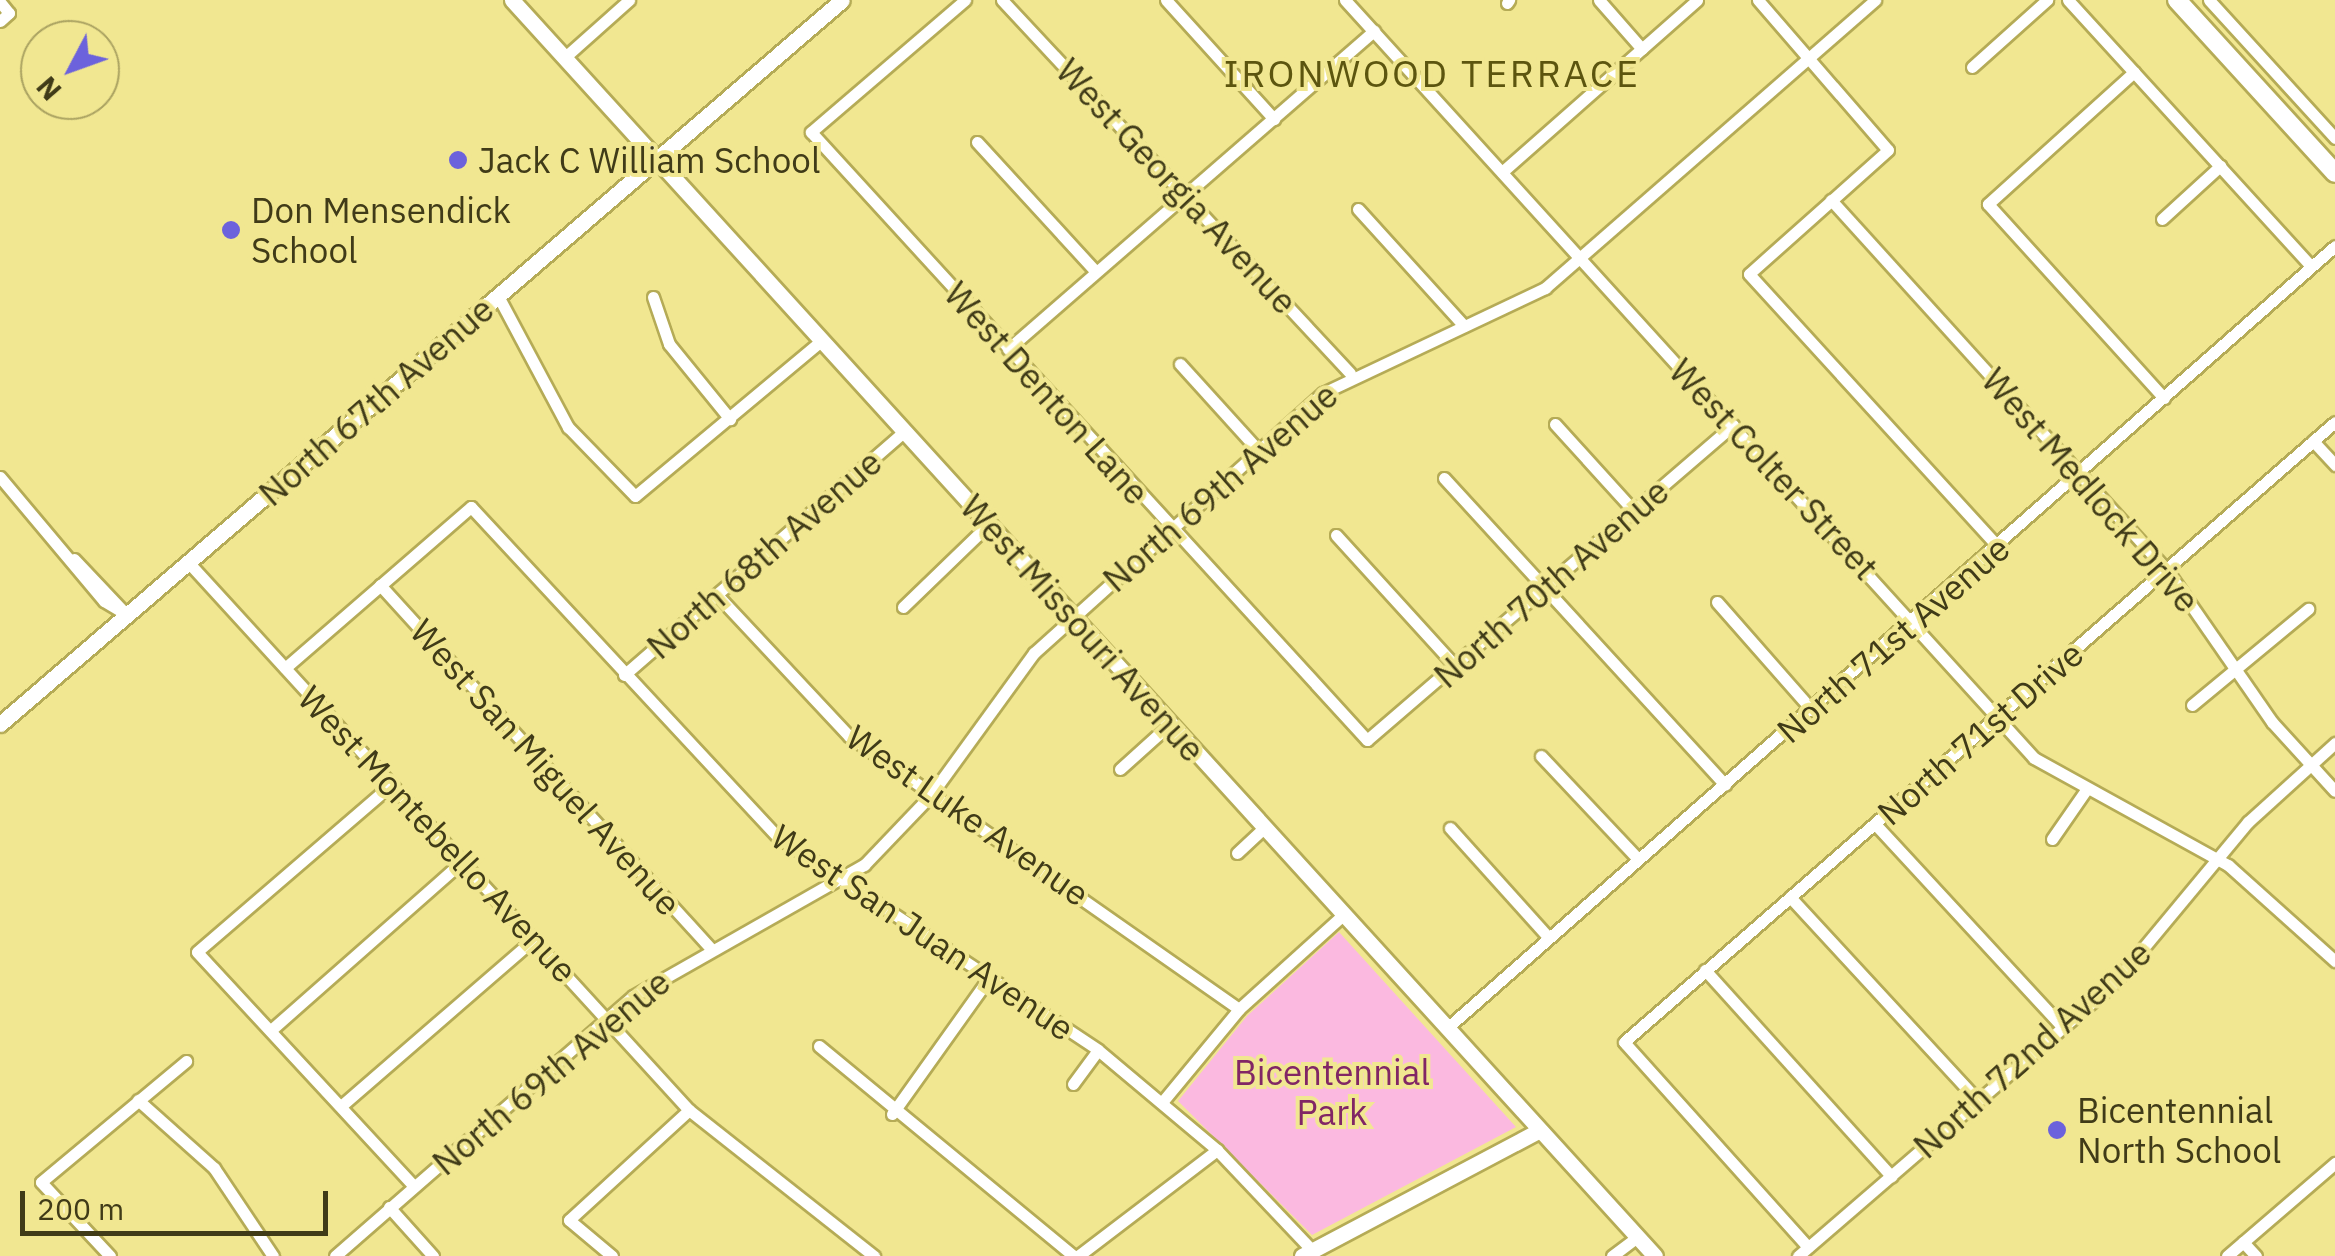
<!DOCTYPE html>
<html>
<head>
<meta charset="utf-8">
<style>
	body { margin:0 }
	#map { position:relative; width:2335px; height:1256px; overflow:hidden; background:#f1e791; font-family:"IBM Plex Sans",sans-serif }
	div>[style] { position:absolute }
	.green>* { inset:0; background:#fbb9e0 }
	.roads { filter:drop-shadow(2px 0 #b5ab56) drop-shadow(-2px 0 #b5ab56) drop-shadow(0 2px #b5ab56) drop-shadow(0 -2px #b5ab56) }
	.street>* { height:11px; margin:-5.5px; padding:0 5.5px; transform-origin:5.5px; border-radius:5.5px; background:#fff }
	.secondary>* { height:15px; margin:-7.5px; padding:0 7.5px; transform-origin:7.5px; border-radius:7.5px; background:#fff }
	.primary>* { height:18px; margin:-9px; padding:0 9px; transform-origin:9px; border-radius:9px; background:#fff }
	.dots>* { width:28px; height:28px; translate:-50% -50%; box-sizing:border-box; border:5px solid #f1e791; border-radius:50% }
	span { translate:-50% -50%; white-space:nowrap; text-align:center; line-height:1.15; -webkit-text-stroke:8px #f1e791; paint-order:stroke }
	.poi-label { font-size:35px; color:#403b18 }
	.left { translate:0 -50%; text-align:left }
	.street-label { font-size:35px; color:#403b18 }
	.park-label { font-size:35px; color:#812665 }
	.neighbourhood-label { font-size:38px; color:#5c550f; letter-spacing:2.5px }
	.north { position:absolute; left:20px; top:20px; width:100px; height:100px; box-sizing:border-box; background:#f1e791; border:2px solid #aaa261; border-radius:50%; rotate:229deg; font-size:28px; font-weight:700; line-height:40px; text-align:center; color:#403b18 }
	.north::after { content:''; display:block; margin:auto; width:35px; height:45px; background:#6c62dc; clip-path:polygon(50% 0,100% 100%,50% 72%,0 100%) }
	.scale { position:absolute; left:20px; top:1191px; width:308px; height:45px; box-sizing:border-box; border:5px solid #403b18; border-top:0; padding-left:12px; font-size:30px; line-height:35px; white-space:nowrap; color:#403b18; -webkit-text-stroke:8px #f1e791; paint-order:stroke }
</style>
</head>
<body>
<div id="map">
	<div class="green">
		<div style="clip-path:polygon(1339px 932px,1516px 1127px,1312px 1235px,1178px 1101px,1247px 1016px)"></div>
	</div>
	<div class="roads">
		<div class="street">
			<div style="left:965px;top:0;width:203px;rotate:139.4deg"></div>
			<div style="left:811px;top:132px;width:824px;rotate:47.56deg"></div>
			<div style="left:1367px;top:740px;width:483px;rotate:-40.7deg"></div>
			<div style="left:1002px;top:0;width:510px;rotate:46.99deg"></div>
			<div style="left:1166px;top:0;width:161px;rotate:47.8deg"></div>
			<div style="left:1345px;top:0;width:1024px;rotate:47.73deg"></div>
			<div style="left:2034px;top:758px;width:222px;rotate:28.9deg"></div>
			<div style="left:2228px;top:865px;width:144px;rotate:41.9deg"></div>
			<div style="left:1599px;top:0;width:65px;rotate:48.7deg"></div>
			<div style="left:1758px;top:0;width:198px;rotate:49.1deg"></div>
			<div style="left:1888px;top:150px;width:186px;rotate:138.3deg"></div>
			<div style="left:1749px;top:274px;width:369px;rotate:47.6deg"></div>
			<div style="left:2068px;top:0;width:360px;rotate:47.6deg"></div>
			<div style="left:2209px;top:0;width:187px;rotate:47.6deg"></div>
			<div style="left:0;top:2px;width:14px;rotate:51deg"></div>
			<div style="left:9px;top:13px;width:12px;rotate:138deg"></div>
			<div style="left:1507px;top:3px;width:4px;rotate:-56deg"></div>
			<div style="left:564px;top:58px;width:87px;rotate:-41.7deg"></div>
			<div style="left:1972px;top:67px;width:101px;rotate:-41.8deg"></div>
			<div style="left:2134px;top:72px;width:197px;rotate:137.9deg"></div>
			<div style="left:1988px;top:204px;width:262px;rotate:47.8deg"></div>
			<div style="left:977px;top:142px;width:175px;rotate:47.5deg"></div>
			<div style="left:1502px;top:172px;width:260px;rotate:-41.4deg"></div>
			<div style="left:1831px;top:200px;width:498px;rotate:47.8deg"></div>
			<div style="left:2166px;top:569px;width:186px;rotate:55.3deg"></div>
			<div style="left:2272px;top:722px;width:93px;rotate:47.6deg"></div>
			<div style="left:1358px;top:209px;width:158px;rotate:47.8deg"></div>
			<div style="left:2162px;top:219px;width:79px;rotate:-42.4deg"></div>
			<div style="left:498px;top:296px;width:149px;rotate:61.9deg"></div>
			<div style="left:568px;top:427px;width:96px;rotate:45.8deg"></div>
			<div style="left:635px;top:496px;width:242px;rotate:-39.8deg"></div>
			<div style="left:653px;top:297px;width:50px;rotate:71.2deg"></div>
			<div style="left:669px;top:344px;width:97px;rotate:50.9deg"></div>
			<div style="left:1008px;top:349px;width:485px;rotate:-41deg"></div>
			<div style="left:1180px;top:364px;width:116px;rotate:47.8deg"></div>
			<div style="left:1555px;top:424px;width:118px;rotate:47.8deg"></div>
			<div style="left:2313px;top:441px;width:33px;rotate:47deg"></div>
			<div style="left:0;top:477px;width:162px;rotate:50deg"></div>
			<div style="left:104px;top:601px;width:27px;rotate:31deg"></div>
			<div style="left:1444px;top:478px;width:416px;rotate:47.5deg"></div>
			<div style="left:1336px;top:535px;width:177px;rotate:47.7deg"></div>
			<div style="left:74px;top:559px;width:77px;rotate:46.6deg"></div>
			<div style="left:188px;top:562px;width:742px;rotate:47.57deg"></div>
			<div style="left:689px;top:1110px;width:236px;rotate:38.3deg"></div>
			<div style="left:380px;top:585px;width:492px;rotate:47.7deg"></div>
			<div style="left:718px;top:596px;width:192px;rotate:46.9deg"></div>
			<div style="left:849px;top:736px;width:476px;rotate:35deg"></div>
			<div style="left:1717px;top:602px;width:144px;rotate:48.7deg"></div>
			<div style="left:903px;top:607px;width:118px;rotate:-44deg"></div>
			<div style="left:285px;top:668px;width:246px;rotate:-40.9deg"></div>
			<div style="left:471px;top:507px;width:451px;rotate:47.1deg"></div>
			<div style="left:778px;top:837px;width:384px;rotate:33.6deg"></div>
			<div style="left:1098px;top:1050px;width:155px;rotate:40deg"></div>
			<div style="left:1217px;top:1150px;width:138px;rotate:46.5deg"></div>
			<div style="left:624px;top:675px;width:371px;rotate:-41deg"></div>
			<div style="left:2192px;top:705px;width:151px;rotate:-39.6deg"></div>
			<div style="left:1541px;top:756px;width:140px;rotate:46.7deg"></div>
			<div style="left:1120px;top:769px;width:67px;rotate:-42deg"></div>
			<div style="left:392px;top:784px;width:257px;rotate:139.3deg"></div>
			<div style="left:197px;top:952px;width:319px;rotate:47.2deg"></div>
			<div style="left:1876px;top:825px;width:276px;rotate:47.3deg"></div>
			<div style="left:1450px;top:828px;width:147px;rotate:48deg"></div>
			<div style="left:2052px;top:839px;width:60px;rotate:-55.2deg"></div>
			<div style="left:1237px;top:853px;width:37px;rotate:-43deg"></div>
			<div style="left:1790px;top:897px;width:277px;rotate:47.3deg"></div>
			<div style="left:1705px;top:970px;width:278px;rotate:47.9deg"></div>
			<div style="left:1447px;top:1028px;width:1183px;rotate:-41.37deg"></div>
			<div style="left:271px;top:1030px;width:256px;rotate:-41.4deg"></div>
			<div style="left:819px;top:1046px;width:330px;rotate:39.5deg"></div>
			<div style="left:1073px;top:1084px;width:42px;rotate:-53.7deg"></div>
			<div style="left:138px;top:1100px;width:102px;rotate:41.8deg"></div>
			<div style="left:214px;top:1168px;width:106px;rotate:56.2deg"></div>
			<div style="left:1163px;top:1101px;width:119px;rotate:-50.4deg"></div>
			<div style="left:1239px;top:1009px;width:140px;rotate:-42.1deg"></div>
			<div style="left:341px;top:1106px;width:255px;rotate:-40.9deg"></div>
			<div style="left:892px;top:1114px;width:163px;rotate:-54.5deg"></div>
			<div style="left:389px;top:1207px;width:66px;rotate:48.1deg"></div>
			<div style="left:2243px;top:1242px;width:19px;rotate:47deg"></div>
			<div style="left:1808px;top:1247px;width:275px;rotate:-131.9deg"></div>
			<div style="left:1624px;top:1042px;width:943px;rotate:-41.09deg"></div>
			<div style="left:110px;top:1256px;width:101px;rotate:-133deg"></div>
			<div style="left:41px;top:1182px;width:189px;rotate:-39.8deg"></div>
			<div style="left:335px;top:1256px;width:395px;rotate:-41.1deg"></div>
			<div style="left:633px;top:996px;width:266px;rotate:-29.6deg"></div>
			<div style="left:864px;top:865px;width:95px;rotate:-46.3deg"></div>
			<div style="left:930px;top:796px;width:177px;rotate:-54deg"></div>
			<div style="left:1034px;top:653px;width:389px;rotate:-42deg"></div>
			<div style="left:1323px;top:393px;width:246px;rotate:-25.3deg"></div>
			<div style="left:1545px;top:288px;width:438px;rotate:-41.1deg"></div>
			<div style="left:612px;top:1256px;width:56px;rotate:-140.1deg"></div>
			<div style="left:569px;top:1220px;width:163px;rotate:-42.5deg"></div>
			<div style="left:1078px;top:1256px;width:175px;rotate:-37.3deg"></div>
			<div style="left:1612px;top:1256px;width:31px;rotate:-37deg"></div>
			<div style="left:1798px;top:1256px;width:419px;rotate:-40.8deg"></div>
			<div style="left:2115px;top:982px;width:208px;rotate:-50.3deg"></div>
			<div style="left:2248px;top:822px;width:118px;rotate:-42.2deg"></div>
			<div style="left:2227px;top:1256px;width:143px;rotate:-40.7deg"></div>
		</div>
		<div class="secondary">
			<div style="left:512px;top:0;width:1698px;rotate:47.7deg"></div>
			<div style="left:0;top:724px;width:1110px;rotate:-40.69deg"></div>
			<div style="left:1302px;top:1256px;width:269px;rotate:-27.9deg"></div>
		</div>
		<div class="primary">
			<div style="left:2177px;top:0;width:234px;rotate:47.6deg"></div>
		</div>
	</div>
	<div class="dots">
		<div style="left:458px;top:160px;background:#6c62dc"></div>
		<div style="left:231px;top:230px;background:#6c62dc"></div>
		<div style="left:2057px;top:1130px;background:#6c62dc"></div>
	</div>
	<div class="poi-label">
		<span class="left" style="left:478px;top:160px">Jack C William School</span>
		<span class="left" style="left:251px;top:230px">Don Mensendick<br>School</span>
		<span class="left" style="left:2077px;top:1130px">Bicentennial<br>North School</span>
	</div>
	<div class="street-label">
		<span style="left:1177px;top:186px;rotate:47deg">West Georgia Avenue</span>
		<span style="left:1047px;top:393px;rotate:48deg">West Denton Lane</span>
		<span style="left:376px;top:401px;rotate:-41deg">North 67th Avenue</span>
		<span style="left:1774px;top:469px;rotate:47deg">West Colter Street</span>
		<span style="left:1220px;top:487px;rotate:-41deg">North 69th Avenue</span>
		<span style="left:2091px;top:490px;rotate:49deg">West Medlock Drive</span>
		<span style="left:764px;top:554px;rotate:-41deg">North 68th Avenue</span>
		<span style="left:1551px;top:583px;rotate:-41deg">North 70th Avenue</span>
		<span style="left:1083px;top:628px;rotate:48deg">West Missouri Avenue</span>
		<span style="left:1893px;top:639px;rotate:-41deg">North 71st Avenue</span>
		<span style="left:1980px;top:733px;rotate:-41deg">North 71st Drive</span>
		<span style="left:546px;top:767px;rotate:48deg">West San Miguel Avenue</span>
		<span style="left:968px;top:815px;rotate:35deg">West Luke Avenue</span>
		<span style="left:438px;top:834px;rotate:47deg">West Montebello Avenue</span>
		<span style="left:923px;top:932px;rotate:34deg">West San Juan Avenue</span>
		<span style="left:2032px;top:1049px;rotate:-42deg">North 72nd Avenue</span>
		<span style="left:551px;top:1072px;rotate:-40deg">North 69th Avenue</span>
	</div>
	<div class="park-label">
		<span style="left:1332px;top:1092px">Bicentennial<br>Park</span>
	</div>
	<div class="neighbourhood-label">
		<span style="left:1432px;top:73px">IRONWOOD TERRACE</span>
	</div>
	<div class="north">N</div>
	<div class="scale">200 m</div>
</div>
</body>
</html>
